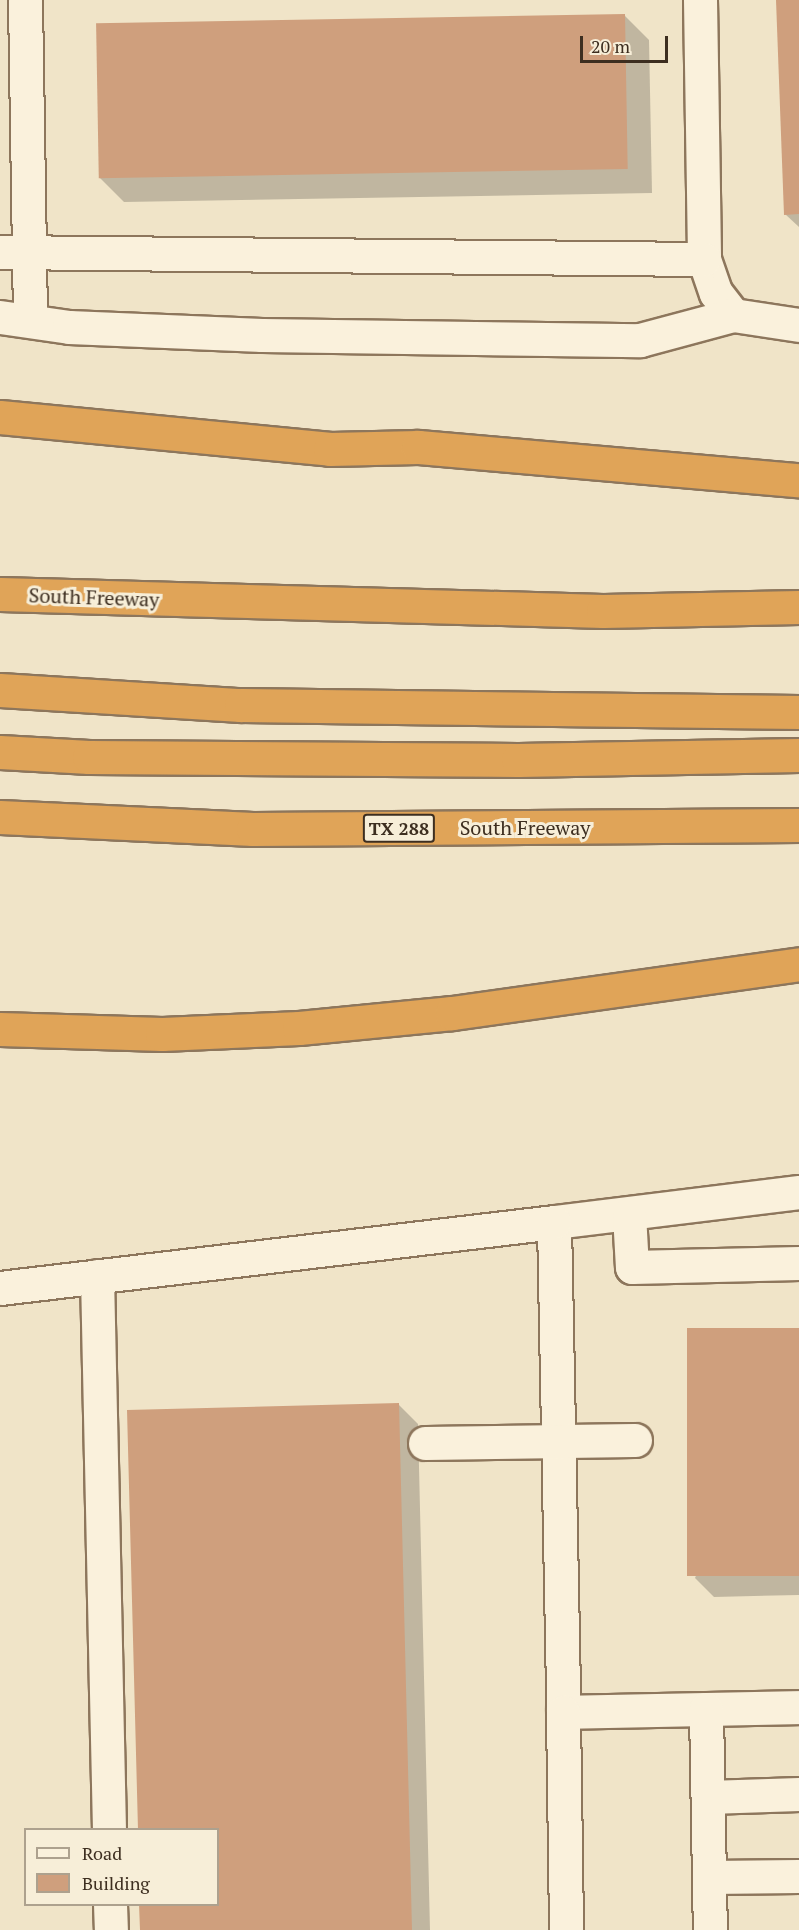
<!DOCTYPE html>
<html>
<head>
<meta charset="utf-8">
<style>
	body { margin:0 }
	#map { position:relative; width:799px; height:1930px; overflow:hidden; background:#f0e4c8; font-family:"PT Serif",serif }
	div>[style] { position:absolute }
	.shadow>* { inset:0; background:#0003 }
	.building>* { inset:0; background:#cf9f7d; transform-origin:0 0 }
	.roads { filter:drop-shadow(2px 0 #8d765c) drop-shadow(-2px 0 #8d765c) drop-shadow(0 2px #8d765c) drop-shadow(0 -2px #8d765c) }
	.minor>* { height:33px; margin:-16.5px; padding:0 16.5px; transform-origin:16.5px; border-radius:16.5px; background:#faf1dc }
	.highway>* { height:33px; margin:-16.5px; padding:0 16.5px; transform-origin:16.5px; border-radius:16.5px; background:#e0a458 }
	span { translate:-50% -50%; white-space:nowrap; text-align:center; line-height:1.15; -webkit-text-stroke:6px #f7eed8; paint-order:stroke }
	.shield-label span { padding:2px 4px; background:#f7eed8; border:2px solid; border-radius:4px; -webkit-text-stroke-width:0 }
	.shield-label { font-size:18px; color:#3d2e20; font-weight:700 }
	.street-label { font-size:20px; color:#3d2e20 }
	.legend { position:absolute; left:24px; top:1828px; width:195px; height:78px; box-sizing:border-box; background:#f7eed8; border:2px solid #ada18e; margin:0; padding:8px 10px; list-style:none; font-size:18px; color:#3d2e20 }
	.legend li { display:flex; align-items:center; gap:12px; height:30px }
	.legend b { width:30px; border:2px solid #ada18e }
	.scale { position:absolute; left:580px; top:36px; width:88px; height:27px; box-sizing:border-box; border:3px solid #3d2e20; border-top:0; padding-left:8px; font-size:18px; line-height:21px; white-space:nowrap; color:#3d2e20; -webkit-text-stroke:4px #f7eed8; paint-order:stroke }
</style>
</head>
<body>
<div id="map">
	<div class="shadow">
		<div style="clip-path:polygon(777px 0,799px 0,799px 227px,785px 214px)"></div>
		<div style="clip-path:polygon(625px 16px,649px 40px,652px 193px,124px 202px,100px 178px)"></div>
		<div style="clip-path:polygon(799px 1330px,799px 1595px,714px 1597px,695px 1578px)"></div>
		<div style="clip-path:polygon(399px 1405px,418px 1424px,430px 1930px,142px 1930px,218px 1904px,218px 1830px)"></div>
	</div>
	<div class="building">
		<div style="clip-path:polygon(776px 0,799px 0,799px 214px,784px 215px)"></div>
		<div style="left:625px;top:14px;width:155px;height:529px;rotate:89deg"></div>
		<div style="left:799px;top:1328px;width:248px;height:112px;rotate:90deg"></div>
		<div style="clip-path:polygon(399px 1403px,412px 1930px,140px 1930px,139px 1904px,218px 1904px,218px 1830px,138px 1830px,127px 1410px)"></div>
	</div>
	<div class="roads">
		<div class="minor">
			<div style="left:25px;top:0;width:319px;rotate:89.1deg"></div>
			<div style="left:700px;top:0;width:259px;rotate:89.1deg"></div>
			<div style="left:704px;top:259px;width:36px;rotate:71deg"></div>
			<div style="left:716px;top:293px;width:28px;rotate:52deg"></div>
			<div style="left:733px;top:315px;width:67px;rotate:8.6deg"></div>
			<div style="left:0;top:252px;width:704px;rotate:0.57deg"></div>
			<div style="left:0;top:317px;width:70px;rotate:8.2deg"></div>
			<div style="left:69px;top:327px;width:193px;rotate:2.4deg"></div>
			<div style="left:262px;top:335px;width:378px;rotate:0.8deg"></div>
			<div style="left:640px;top:340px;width:96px;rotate:-15deg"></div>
			<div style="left:799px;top:1192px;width:247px;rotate:173deg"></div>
			<div style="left:554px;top:1222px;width:490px;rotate:88.9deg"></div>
			<div style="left:563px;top:1712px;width:236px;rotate:-1.2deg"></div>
			<div style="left:629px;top:1214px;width:53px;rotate:86.8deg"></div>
			<div style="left:632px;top:1267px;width:167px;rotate:-1.4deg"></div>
			<div style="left:97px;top:1276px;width:554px;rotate:88.76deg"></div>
			<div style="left:0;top:1288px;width:558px;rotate:-6.79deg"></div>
			<div style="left:425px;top:1443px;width:210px;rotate:-0.8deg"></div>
			<div style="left:706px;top:1709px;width:221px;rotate:89deg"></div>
			<div style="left:563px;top:1712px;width:218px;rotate:89.2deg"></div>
			<div style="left:708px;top:1797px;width:91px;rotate:-1.9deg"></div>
			<div style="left:709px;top:1877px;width:90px;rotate:-0.6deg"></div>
			<div style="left:110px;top:1904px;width:26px;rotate:88deg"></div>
		</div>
		<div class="highway">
			<div style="left:0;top:417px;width:332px;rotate:5.5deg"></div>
			<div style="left:330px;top:449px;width:88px;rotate:-1.3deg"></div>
			<div style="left:418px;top:447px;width:382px;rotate:5deg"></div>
			<div style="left:0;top:594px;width:603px;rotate:1.61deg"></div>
			<div style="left:603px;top:611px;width:196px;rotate:-1.2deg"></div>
			<div style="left:0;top:690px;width:241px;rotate:3.6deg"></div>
			<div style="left:241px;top:705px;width:558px;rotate:0.72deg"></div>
			<div style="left:0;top:752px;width:89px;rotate:3.2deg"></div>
			<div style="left:89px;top:757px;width:429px;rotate:0.4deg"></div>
			<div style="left:518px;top:760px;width:281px;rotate:-1deg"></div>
			<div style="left:0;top:817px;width:253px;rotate:2.7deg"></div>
			<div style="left:253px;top:829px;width:546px;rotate:-0.42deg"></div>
			<div style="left:0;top:1029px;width:162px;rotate:1.8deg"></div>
			<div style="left:162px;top:1034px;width:137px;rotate:-2.5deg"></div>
			<div style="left:299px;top:1028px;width:154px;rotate:-5.6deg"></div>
			<div style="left:452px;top:1013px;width:350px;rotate:-8deg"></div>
		</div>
	</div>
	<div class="shield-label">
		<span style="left:399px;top:828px">TX 288</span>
	</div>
	<div class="street-label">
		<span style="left:94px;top:597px;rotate:2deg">South Freeway</span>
		<span style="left:525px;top:827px">South Freeway</span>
	</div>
	<ul class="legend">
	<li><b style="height:8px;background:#faf1dc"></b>Road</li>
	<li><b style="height:16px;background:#cf9f7d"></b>Building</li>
	</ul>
	<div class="scale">20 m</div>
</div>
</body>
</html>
